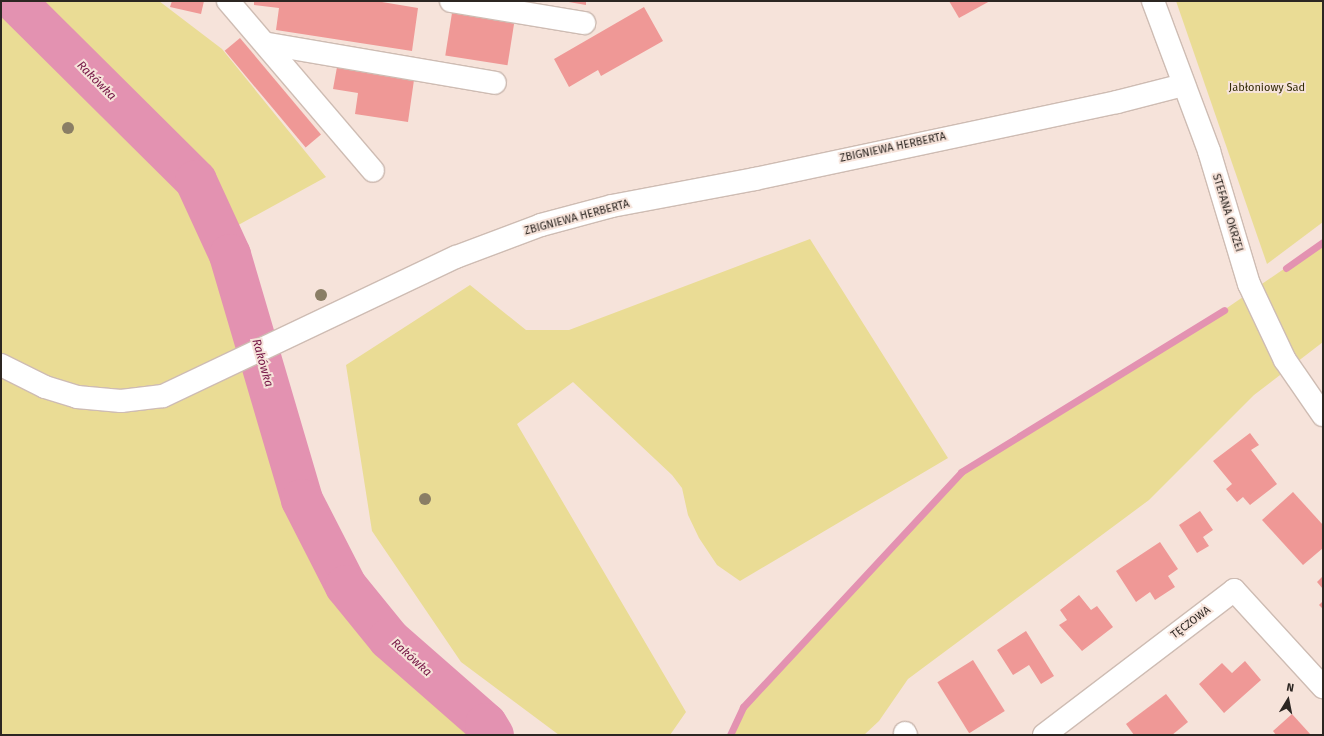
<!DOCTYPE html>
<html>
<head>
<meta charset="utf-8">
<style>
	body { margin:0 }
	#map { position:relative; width:1324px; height:736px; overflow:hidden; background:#f6e3da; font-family:"Fira Sans",sans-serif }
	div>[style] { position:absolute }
	.green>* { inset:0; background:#eadc95 }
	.stream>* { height:7px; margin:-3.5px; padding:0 3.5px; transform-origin:3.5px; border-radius:3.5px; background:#e392b1 }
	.river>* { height:42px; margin:-21px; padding:0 21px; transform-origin:21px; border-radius:21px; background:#e392b1 }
	.building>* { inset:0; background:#ef9896; transform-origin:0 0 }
	.roads { filter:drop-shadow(1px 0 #cebcb3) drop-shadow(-1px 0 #cebcb3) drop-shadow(0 1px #cebcb3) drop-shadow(0 -1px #cebcb3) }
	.minor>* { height:22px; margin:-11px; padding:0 11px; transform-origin:11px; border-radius:11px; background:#fff }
	.trees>* { width:12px; height:12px; margin:-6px; border-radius:50%; background:#8a7e65 }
	span { translate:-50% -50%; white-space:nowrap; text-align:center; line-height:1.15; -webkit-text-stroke:4px #f6e3da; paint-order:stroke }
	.park-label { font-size:11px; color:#322b06 }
	.street-label { font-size:11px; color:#2c2622 }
	.water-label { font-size:12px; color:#751746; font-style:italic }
	.frame { position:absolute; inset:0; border:2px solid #2c2622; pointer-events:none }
	.north { position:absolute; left:1268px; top:680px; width:40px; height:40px; -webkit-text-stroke:3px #f6e3da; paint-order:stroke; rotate:10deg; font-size:11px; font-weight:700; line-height:16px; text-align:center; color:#2c2622 }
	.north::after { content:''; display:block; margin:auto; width:14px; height:18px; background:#2c2622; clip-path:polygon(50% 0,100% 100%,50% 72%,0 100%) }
</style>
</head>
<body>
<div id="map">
	<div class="green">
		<div style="clip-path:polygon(1px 1px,159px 1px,222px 49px,326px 177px,222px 234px,282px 424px,302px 500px,346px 586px,389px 639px,486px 724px,493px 735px,1px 735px)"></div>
		<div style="clip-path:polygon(1176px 1px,1323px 1px,1323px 222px,1267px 264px)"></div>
		<div style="clip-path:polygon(810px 239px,948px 458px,740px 581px,717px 565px,699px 538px,688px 515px,682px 488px,672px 475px,573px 382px,517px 424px,686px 712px,670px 735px,559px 735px,461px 662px,372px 531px,346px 365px,470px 285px,526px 330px,569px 330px)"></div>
		<div style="clip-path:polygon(1323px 242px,1323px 342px,1254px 395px,1149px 500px,908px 679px,879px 721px,864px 735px,730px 735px,743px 707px,961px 472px,1224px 310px)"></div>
	</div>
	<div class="stream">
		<div style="left:1286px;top:268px;width:45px;rotate:-35.1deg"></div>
		<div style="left:730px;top:735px;width:31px;rotate:-65deg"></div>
		<div style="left:743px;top:707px;width:321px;rotate:-47.1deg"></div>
		<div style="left:961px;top:472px;width:309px;rotate:-31.6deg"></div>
	</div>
	<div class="river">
		<div style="left:15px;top:1px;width:255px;rotate:44.8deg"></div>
		<div style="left:196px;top:181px;width:81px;rotate:65.3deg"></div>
		<div style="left:230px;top:255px;width:255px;rotate:73.6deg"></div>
		<div style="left:302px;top:500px;width:97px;rotate:62.9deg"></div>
		<div style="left:346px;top:586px;width:68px;rotate:50.9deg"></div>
		<div style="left:389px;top:639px;width:129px;rotate:41.2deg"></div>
		<div style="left:486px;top:724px;width:13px;rotate:58deg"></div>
	</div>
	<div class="building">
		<div style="clip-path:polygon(172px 1px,204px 1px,201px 14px,170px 7px)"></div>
		<div style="clip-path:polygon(254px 1px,376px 1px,418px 8px,412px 51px,276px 30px,279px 8px,254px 5px)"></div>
		<div style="clip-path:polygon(563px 1px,586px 1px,586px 5px)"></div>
		<div style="clip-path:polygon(949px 1px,990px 1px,959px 18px)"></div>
		<div style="clip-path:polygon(644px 7px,663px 41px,601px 76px,598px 70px,569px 87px,554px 59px)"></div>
		<div style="left:452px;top:13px;width:63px;height:43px;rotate:9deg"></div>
		<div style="left:240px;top:38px;width:126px;height:20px;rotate:50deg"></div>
		<div style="clip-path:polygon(337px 67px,414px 80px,408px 122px,355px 114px,358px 93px,333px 89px)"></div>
		<div style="clip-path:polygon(1250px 433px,1259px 445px,1251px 450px,1277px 484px,1250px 505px,1243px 497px,1237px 502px,1226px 489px,1232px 484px,1213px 461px)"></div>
		<div style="clip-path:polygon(1293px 492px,1323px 525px,1323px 548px,1303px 565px,1262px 520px)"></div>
		<div style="clip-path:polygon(1200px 511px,1213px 530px,1203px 537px,1209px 546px,1197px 553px,1179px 525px)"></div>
		<div style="clip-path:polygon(1160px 542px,1178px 569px,1168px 576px,1175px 587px,1155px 600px,1150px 592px,1136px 602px,1116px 571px)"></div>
		<div style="clip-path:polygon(1323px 576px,1323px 589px,1317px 582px)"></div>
		<div style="clip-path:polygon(1079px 595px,1091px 610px,1097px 606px,1113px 627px,1082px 651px,1059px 625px,1067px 620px,1060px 610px)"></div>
		<div style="clip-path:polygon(1323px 601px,1323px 609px,1319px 605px)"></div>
		<div style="clip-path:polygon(1026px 631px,1054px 676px,1041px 684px,1029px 665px,1013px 675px,997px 650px)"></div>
		<div style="left:973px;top:660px;width:60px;height:42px;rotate:58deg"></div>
		<div style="clip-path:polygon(1245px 661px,1261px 680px,1224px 713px,1199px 684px,1222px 663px,1232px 673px)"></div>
		<div style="clip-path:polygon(1166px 694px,1188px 722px,1172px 735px,1134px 735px,1126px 724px)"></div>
		<div style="clip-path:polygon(1292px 714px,1311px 735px,1276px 735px,1273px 731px)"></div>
	</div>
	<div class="roads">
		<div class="minor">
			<div style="left:228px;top:1px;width:223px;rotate:49.5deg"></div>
			<div style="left:451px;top:1px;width:135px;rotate:9.4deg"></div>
			<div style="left:1153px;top:1px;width:160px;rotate:69.5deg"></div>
			<div style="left:1209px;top:151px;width:139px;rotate:73.3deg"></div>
			<div style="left:1249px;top:284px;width:84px;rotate:64.7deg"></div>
			<div style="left:1285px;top:360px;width:67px;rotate:55.4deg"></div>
			<div style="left:268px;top:44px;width:230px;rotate:9.7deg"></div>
			<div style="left:1px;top:365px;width:49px;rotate:26.6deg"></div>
			<div style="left:45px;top:387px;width:34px;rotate:17deg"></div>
			<div style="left:77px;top:397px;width:44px;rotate:5.2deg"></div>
			<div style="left:121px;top:401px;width:42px;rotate:-6.8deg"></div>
			<div style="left:163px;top:396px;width:324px;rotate:-25.4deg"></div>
			<div style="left:456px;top:257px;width:91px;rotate:-20.6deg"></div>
			<div style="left:541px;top:225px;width:73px;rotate:-15deg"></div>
			<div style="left:612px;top:206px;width:146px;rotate:-10.7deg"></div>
			<div style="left:755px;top:179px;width:370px;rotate:-12deg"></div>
			<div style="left:1117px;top:102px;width:68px;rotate:-14.4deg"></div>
			<div style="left:905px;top:733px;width:2px;rotate:63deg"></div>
			<div style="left:1044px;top:735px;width:239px;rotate:-37.3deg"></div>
			<div style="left:1234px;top:590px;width:132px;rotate:47.5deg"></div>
		</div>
	</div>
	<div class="trees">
		<div style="left:68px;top:128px"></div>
		<div style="left:321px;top:295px"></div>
		<div style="left:425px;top:499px"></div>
	</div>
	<div class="park-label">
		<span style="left:1267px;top:88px">Jabłoniowy Sad</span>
	</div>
	<div class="street-label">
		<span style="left:893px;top:148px;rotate:-12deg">ZBIGNIEWA HERBERTA</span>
		<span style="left:1227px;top:213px;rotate:73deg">STEFANA OKRZEI</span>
		<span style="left:577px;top:218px;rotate:-15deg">ZBIGNIEWA HERBERTA</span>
		<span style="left:1191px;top:623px;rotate:-37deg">TĘCZOWA</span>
	</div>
	<div class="water-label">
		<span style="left:96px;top:81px;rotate:45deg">Rakówka</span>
		<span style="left:262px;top:363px;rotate:74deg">Rakówka</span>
		<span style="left:411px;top:658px;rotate:42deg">Rakówka</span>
	</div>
	<div class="frame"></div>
	<div class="north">N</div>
</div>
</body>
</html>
